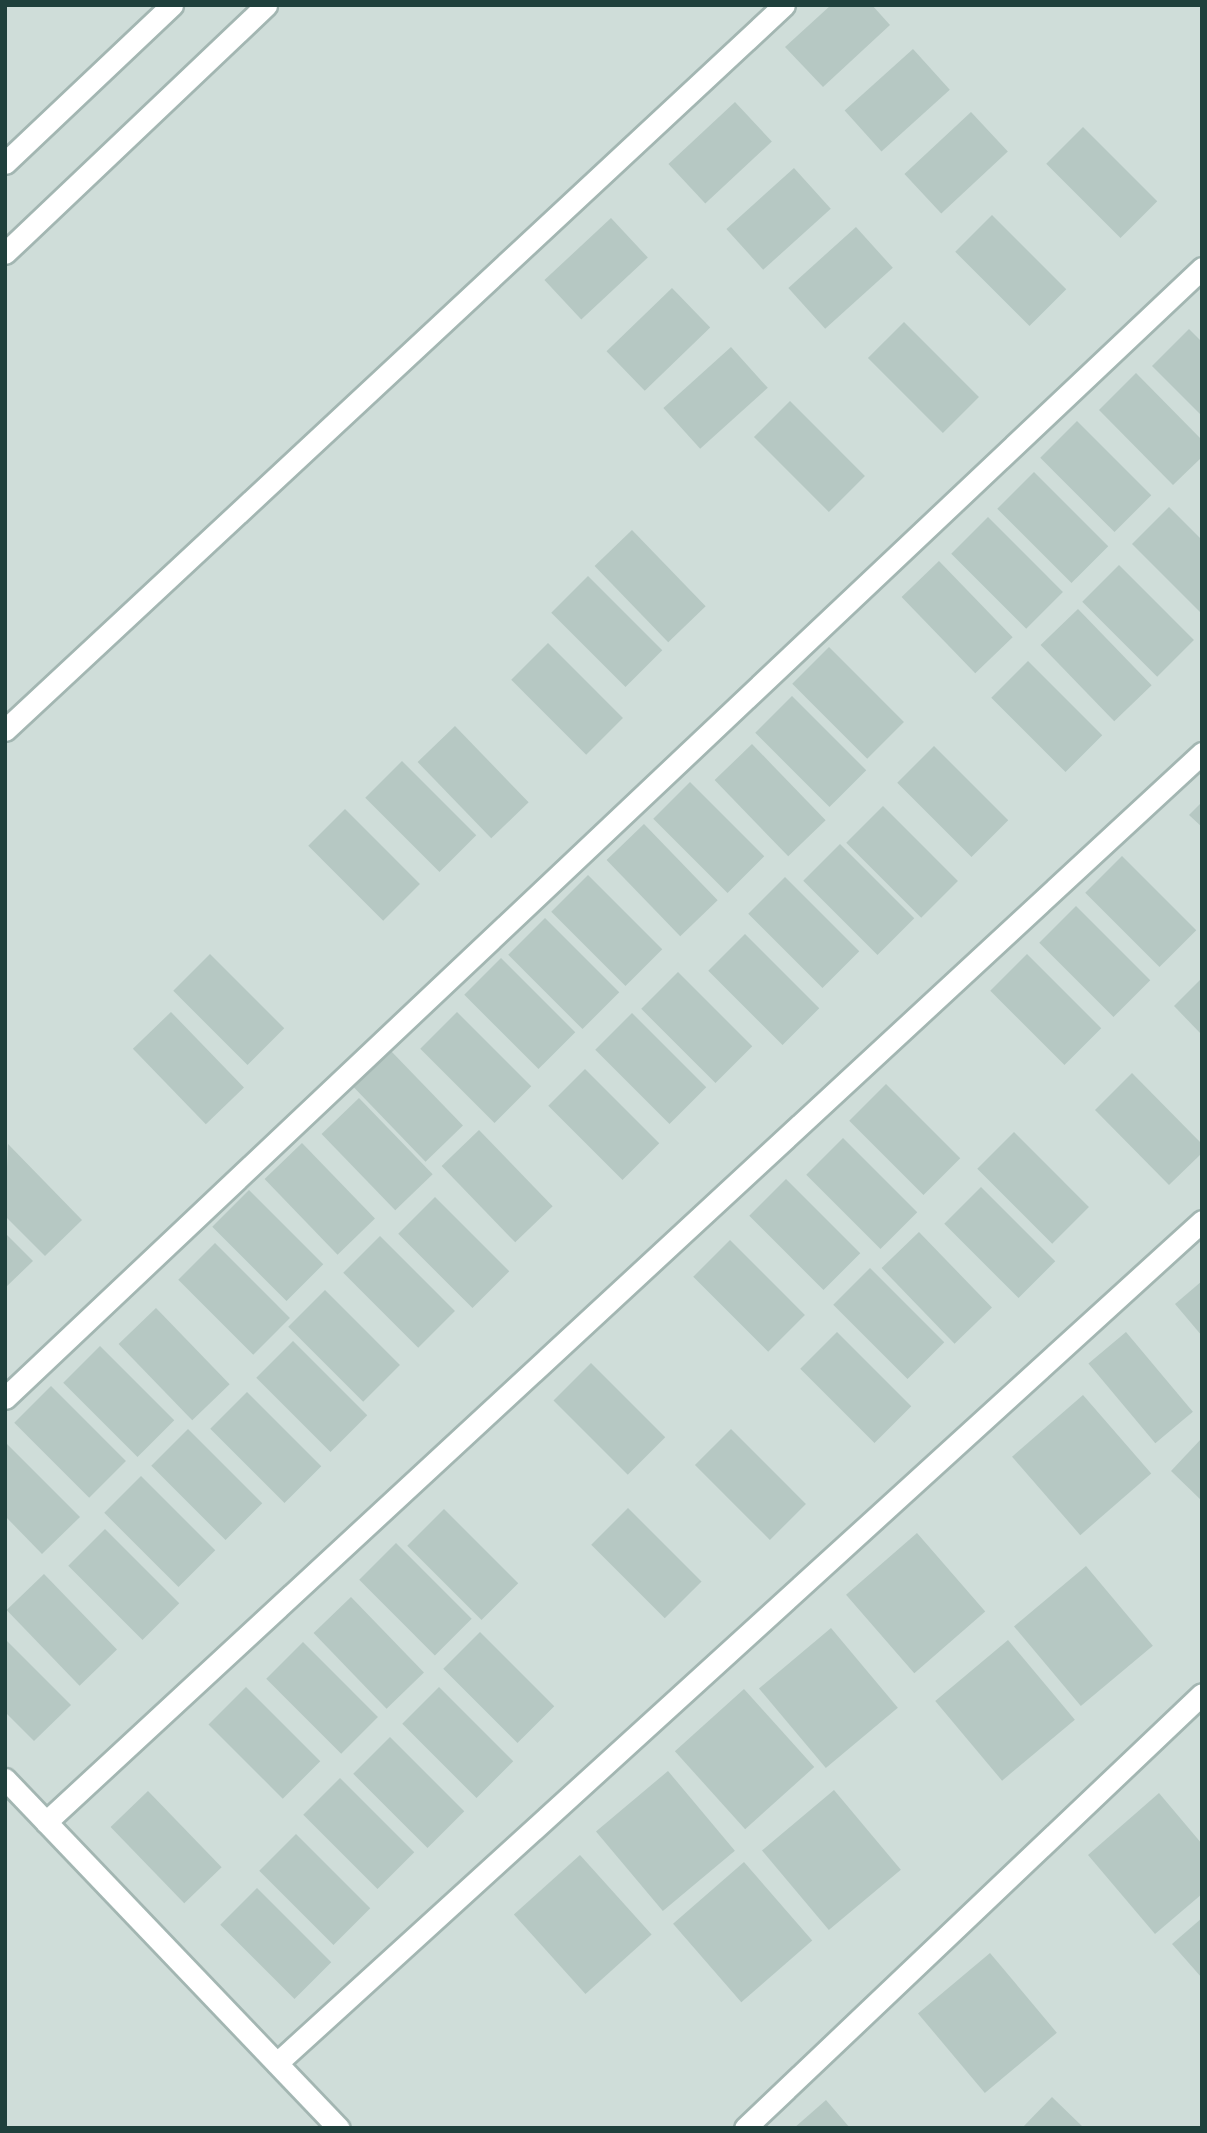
<!DOCTYPE html>
<html>
<head>
<meta charset="utf-8">
<style>
	body { margin:0 }
	#map { position:relative; width:1207px; height:2133px; overflow:hidden; background:#e1edea; font-family:Manrope,sans-serif }
	div>[style] { position:absolute }
	.built>* { inset:0; background:#cfddd9; transform-origin:0 0 }
	.building>* { inset:0; background:#b6c8c3; transform-origin:0 0 }
	.roads { filter:drop-shadow(2px 0 #a3b6b2) drop-shadow(-2px 0 #a3b6b2) drop-shadow(0 2px #a3b6b2) drop-shadow(0 -2px #a3b6b2) }
	.minor>* { height:21px; margin:-10.5px; padding:0 10.5px; transform-origin:10.5px; border-radius:10.5px; background:#fff }
	span { translate:-50% -50%; white-space:nowrap; text-align:center; line-height:1.15; -webkit-text-stroke:5px #f2f9f7; paint-order:stroke }
	.frame { position:absolute; inset:0; border:7px solid #1f403c; pointer-events:none }
</style>
</head>
<body>
<div id="map">
	<div class="built">
		<div style="left:5px;top:5px;width:1197px;height:2123px"></div>
	</div>
	<div class="building">
		<div style="clip-path:polygon(831px 5px,872px 5px,890px 25px,823px 87px,785px 47px)"></div>
		<div style="left:913px;top:49px;width:55px;height:92px;rotate:48deg"></div>
		<div style="left:735px;top:102px;width:54px;height:91px;rotate:47deg"></div>
		<div style="left:971px;top:112px;width:54px;height:91px;rotate:47deg"></div>
		<div style="left:1083px;top:127px;width:105px;height:52px;rotate:45deg"></div>
		<div style="left:794px;top:168px;width:55px;height:91px;rotate:48deg"></div>
		<div style="left:992px;top:215px;width:105px;height:52px;rotate:45deg"></div>
		<div style="left:611px;top:218px;width:54px;height:91px;rotate:47deg"></div>
		<div style="left:856px;top:227px;width:55px;height:91px;rotate:48deg"></div>
		<div style="left:672px;top:288px;width:55px;height:91px;rotate:46deg"></div>
		<div style="left:904px;top:322px;width:106px;height:51px;rotate:45deg"></div>
		<div style="clip-path:polygon(1189px 329px,1202px 342px,1202px 416px,1152px 366px)"></div>
		<div style="left:731px;top:347px;width:55px;height:91px;rotate:48deg"></div>
		<div style="clip-path:polygon(1136px 373px,1202px 440px,1202px 457px,1173px 485px,1099px 410px)"></div>
		<div style="left:790px;top:401px;width:106px;height:51px;rotate:45deg"></div>
		<div style="left:1077px;top:421px;width:105px;height:52px;rotate:45deg"></div>
		<div style="left:1034px;top:472px;width:105px;height:52px;rotate:45deg"></div>
		<div style="clip-path:polygon(1169px 507px,1202px 540px,1202px 614px,1132px 544px)"></div>
		<div style="left:988px;top:517px;width:106px;height:52px;rotate:45deg"></div>
		<div style="left:632px;top:530px;width:106px;height:52px;rotate:46deg"></div>
		<div style="left:939px;top:561px;width:106px;height:52px;rotate:46deg"></div>
		<div style="left:1119px;top:565px;width:106px;height:52px;rotate:45deg"></div>
		<div style="left:588px;top:576px;width:105px;height:52px;rotate:45deg"></div>
		<div style="left:1078px;top:609px;width:106px;height:52px;rotate:46deg"></div>
		<div style="left:548px;top:643px;width:106px;height:52px;rotate:45deg"></div>
		<div style="left:829px;top:647px;width:106px;height:52px;rotate:45deg"></div>
		<div style="left:1028px;top:661px;width:105px;height:52px;rotate:45deg"></div>
		<div style="left:792px;top:696px;width:105px;height:52px;rotate:45deg"></div>
		<div style="left:455px;top:726px;width:106px;height:52px;rotate:46deg"></div>
		<div style="left:752px;top:744px;width:106px;height:52px;rotate:46deg"></div>
		<div style="left:934px;top:746px;width:105px;height:52px;rotate:45deg"></div>
		<div style="left:402px;top:761px;width:105px;height:52px;rotate:45deg"></div>
		<div style="left:690px;top:782px;width:105px;height:52px;rotate:45deg"></div>
		<div style="clip-path:polygon(1202px 802px,1202px 827px,1189px 815px)"></div>
		<div style="left:883px;top:806px;width:106px;height:52px;rotate:45deg"></div>
		<div style="left:345px;top:809px;width:106px;height:52px;rotate:45deg"></div>
		<div style="left:644px;top:824px;width:106px;height:52px;rotate:46deg"></div>
		<div style="left:840px;top:844px;width:105px;height:52px;rotate:45deg"></div>
		<div style="left:1122px;top:856px;width:105px;height:52px;rotate:45deg"></div>
		<div style="left:588px;top:875px;width:105px;height:52px;rotate:45deg"></div>
		<div style="left:785px;top:877px;width:105px;height:52px;rotate:45deg"></div>
		<div style="left:1076px;top:906px;width:105px;height:52px;rotate:45deg"></div>
		<div style="left:545px;top:918px;width:105px;height:52px;rotate:45deg"></div>
		<div style="left:745px;top:934px;width:105px;height:52px;rotate:45deg"></div>
		<div style="left:210px;top:954px;width:105px;height:52px;rotate:45deg"></div>
		<div style="left:1027px;top:954px;width:105px;height:52px;rotate:45deg"></div>
		<div style="left:501px;top:958px;width:105px;height:52px;rotate:45deg"></div>
		<div style="left:678px;top:972px;width:105px;height:52px;rotate:45deg"></div>
		<div style="clip-path:polygon(1202px 978px,1202px 1035px,1174px 1006px)"></div>
		<div style="left:171px;top:1012px;width:105px;height:53px;rotate:46deg"></div>
		<div style="left:457px;top:1012px;width:105px;height:52px;rotate:45deg"></div>
		<div style="left:632px;top:1013px;width:105px;height:52px;rotate:45deg"></div>
		<div style="left:390px;top:1050px;width:105px;height:52px;rotate:46deg"></div>
		<div style="left:585px;top:1069px;width:105px;height:52px;rotate:45deg"></div>
		<div style="clip-path:polygon(1132px 1073px,1202px 1144px,1202px 1153px,1169px 1185px,1095px 1110px)"></div>
		<div style="left:886px;top:1084px;width:105px;height:52px;rotate:45deg"></div>
		<div style="left:359px;top:1098px;width:106px;height:52px;rotate:46deg"></div>
		<div style="left:479px;top:1130px;width:106px;height:52px;rotate:46deg"></div>
		<div style="left:1014px;top:1132px;width:106px;height:52px;rotate:45deg"></div>
		<div style="left:843px;top:1138px;width:105px;height:52px;rotate:45deg"></div>
		<div style="left:302px;top:1143px;width:105px;height:52px;rotate:46deg"></div>
		<div style="clip-path:polygon(8px 1144px,82px 1220px,45px 1256px,5px 1216px)"></div>
		<div style="left:786px;top:1179px;width:105px;height:52px;rotate:45deg"></div>
		<div style="left:981px;top:1187px;width:105px;height:52px;rotate:45deg"></div>
		<div style="left:249px;top:1190px;width:105px;height:52px;rotate:45deg"></div>
		<div style="left:435px;top:1197px;width:105px;height:52px;rotate:45deg"></div>
		<div style="left:919px;top:1232px;width:105px;height:52px;rotate:46deg"></div>
		<div style="clip-path:polygon(5px 1233px,33px 1261px,5px 1288px)"></div>
		<div style="left:380px;top:1236px;width:106px;height:52px;rotate:45deg"></div>
		<div style="left:730px;top:1240px;width:106px;height:52px;rotate:45deg"></div>
		<div style="left:215px;top:1243px;width:106px;height:52px;rotate:45deg"></div>
		<div style="left:870px;top:1268px;width:105px;height:52px;rotate:45deg"></div>
		<div style="clip-path:polygon(1202px 1281px,1202px 1336px,1175px 1304px)"></div>
		<div style="left:325px;top:1290px;width:106px;height:52px;rotate:45deg"></div>
		<div style="left:156px;top:1308px;width:106px;height:52px;rotate:46deg"></div>
		<div style="left:837px;top:1332px;width:105px;height:52px;rotate:45deg"></div>
		<div style="left:1126px;top:1332px;width:104px;height:49px;rotate:50deg"></div>
		<div style="left:293px;top:1341px;width:105px;height:52px;rotate:45deg"></div>
		<div style="left:100px;top:1346px;width:105px;height:52px;rotate:45deg"></div>
		<div style="left:591px;top:1363px;width:105px;height:53px;rotate:45deg"></div>
		<div style="left:51px;top:1386px;width:106px;height:52px;rotate:45deg"></div>
		<div style="left:247px;top:1392px;width:105px;height:52px;rotate:45deg"></div>
		<div style="left:1083px;top:1395px;width:104px;height:94px;rotate:49deg"></div>
		<div style="left:188px;top:1429px;width:105px;height:52px;rotate:45deg"></div>
		<div style="left:731px;top:1429px;width:106px;height:51px;rotate:45deg"></div>
		<div style="clip-path:polygon(1202px 1438px,1202px 1501px,1171px 1471px)"></div>
		<div style="clip-path:polygon(5px 1442px,80px 1517px,42px 1554px,5px 1516px)"></div>
		<div style="left:141px;top:1476px;width:105px;height:52px;rotate:45deg"></div>
		<div style="left:628px;top:1508px;width:104px;height:52px;rotate:45deg"></div>
		<div style="left:444px;top:1509px;width:105px;height:52px;rotate:45deg"></div>
		<div style="left:105px;top:1529px;width:105px;height:52px;rotate:45deg"></div>
		<div style="left:917px;top:1533px;width:104px;height:94px;rotate:49deg"></div>
		<div style="left:396px;top:1543px;width:107px;height:52px;rotate:45deg"></div>
		<div style="left:1086px;top:1566px;width:104px;height:94px;rotate:50deg"></div>
		<div style="left:44px;top:1574px;width:105px;height:52px;rotate:46deg"></div>
		<div style="left:351px;top:1597px;width:105px;height:52px;rotate:46deg"></div>
		<div style="left:831px;top:1628px;width:104px;height:94px;rotate:50deg"></div>
		<div style="left:480px;top:1632px;width:105px;height:52px;rotate:45deg"></div>
		<div style="clip-path:polygon(5px 1639px,71px 1705px,34px 1741px,5px 1712px)"></div>
		<div style="left:1008px;top:1640px;width:104px;height:95px;rotate:50deg"></div>
		<div style="left:303px;top:1642px;width:106px;height:52px;rotate:45deg"></div>
		<div style="left:246px;top:1687px;width:105px;height:53px;rotate:45deg"></div>
		<div style="left:439px;top:1687px;width:105px;height:52px;rotate:45deg"></div>
		<div style="left:744px;top:1689px;width:105px;height:93px;rotate:48deg"></div>
		<div style="left:390px;top:1737px;width:105px;height:52px;rotate:45deg"></div>
		<div style="left:668px;top:1771px;width:104px;height:94px;rotate:50deg"></div>
		<div style="left:340px;top:1778px;width:105px;height:52px;rotate:45deg"></div>
		<div style="left:834px;top:1790px;width:104px;height:94px;rotate:50deg"></div>
		<div style="left:148px;top:1791px;width:106px;height:52px;rotate:46deg"></div>
		<div style="clip-path:polygon(1159px 1793px,1202px 1844px,1202px 1894px,1155px 1934px,1088px 1855px)"></div>
		<div style="left:296px;top:1834px;width:105px;height:52px;rotate:45deg"></div>
		<div style="left:580px;top:1855px;width:107px;height:89px;rotate:48deg"></div>
		<div style="left:744px;top:1862px;width:104px;height:94px;rotate:49deg"></div>
		<div style="left:257px;top:1888px;width:105px;height:52px;rotate:45deg"></div>
		<div style="clip-path:polygon(1202px 1918px,1202px 1978px,1172px 1944px)"></div>
		<div style="left:990px;top:1953px;width:104px;height:94px;rotate:50deg"></div>
		<div style="clip-path:polygon(1052px 2097px,1084px 2128px,1022px 2128px)"></div>
		<div style="clip-path:polygon(826px 2100px,850px 2128px,794px 2128px)"></div>
	</div>
	<div class="roads">
		<div class="minor">
			<div style="left:5px;top:163px;width:230px;rotate:-43.4deg"></div>
			<div style="left:5px;top:253px;width:360px;rotate:-43.5deg"></div>
			<div style="left:5px;top:730px;width:1064px;rotate:-42.94deg"></div>
			<div style="left:5px;top:1398px;width:1646px;rotate:-43.35deg"></div>
			<div style="left:5px;top:1779px;width:483px;rotate:46.3deg"></div>
			<div style="left:46px;top:1822px;width:1575px;rotate:-42.76deg"></div>
			<div style="left:277px;top:2063px;width:1251px;rotate:-42.31deg"></div>
			<div style="left:745px;top:2128px;width:630px;rotate:-43.52deg"></div>
		</div>
	</div>
	<div class="frame"></div>
</div>
</body>
</html>
